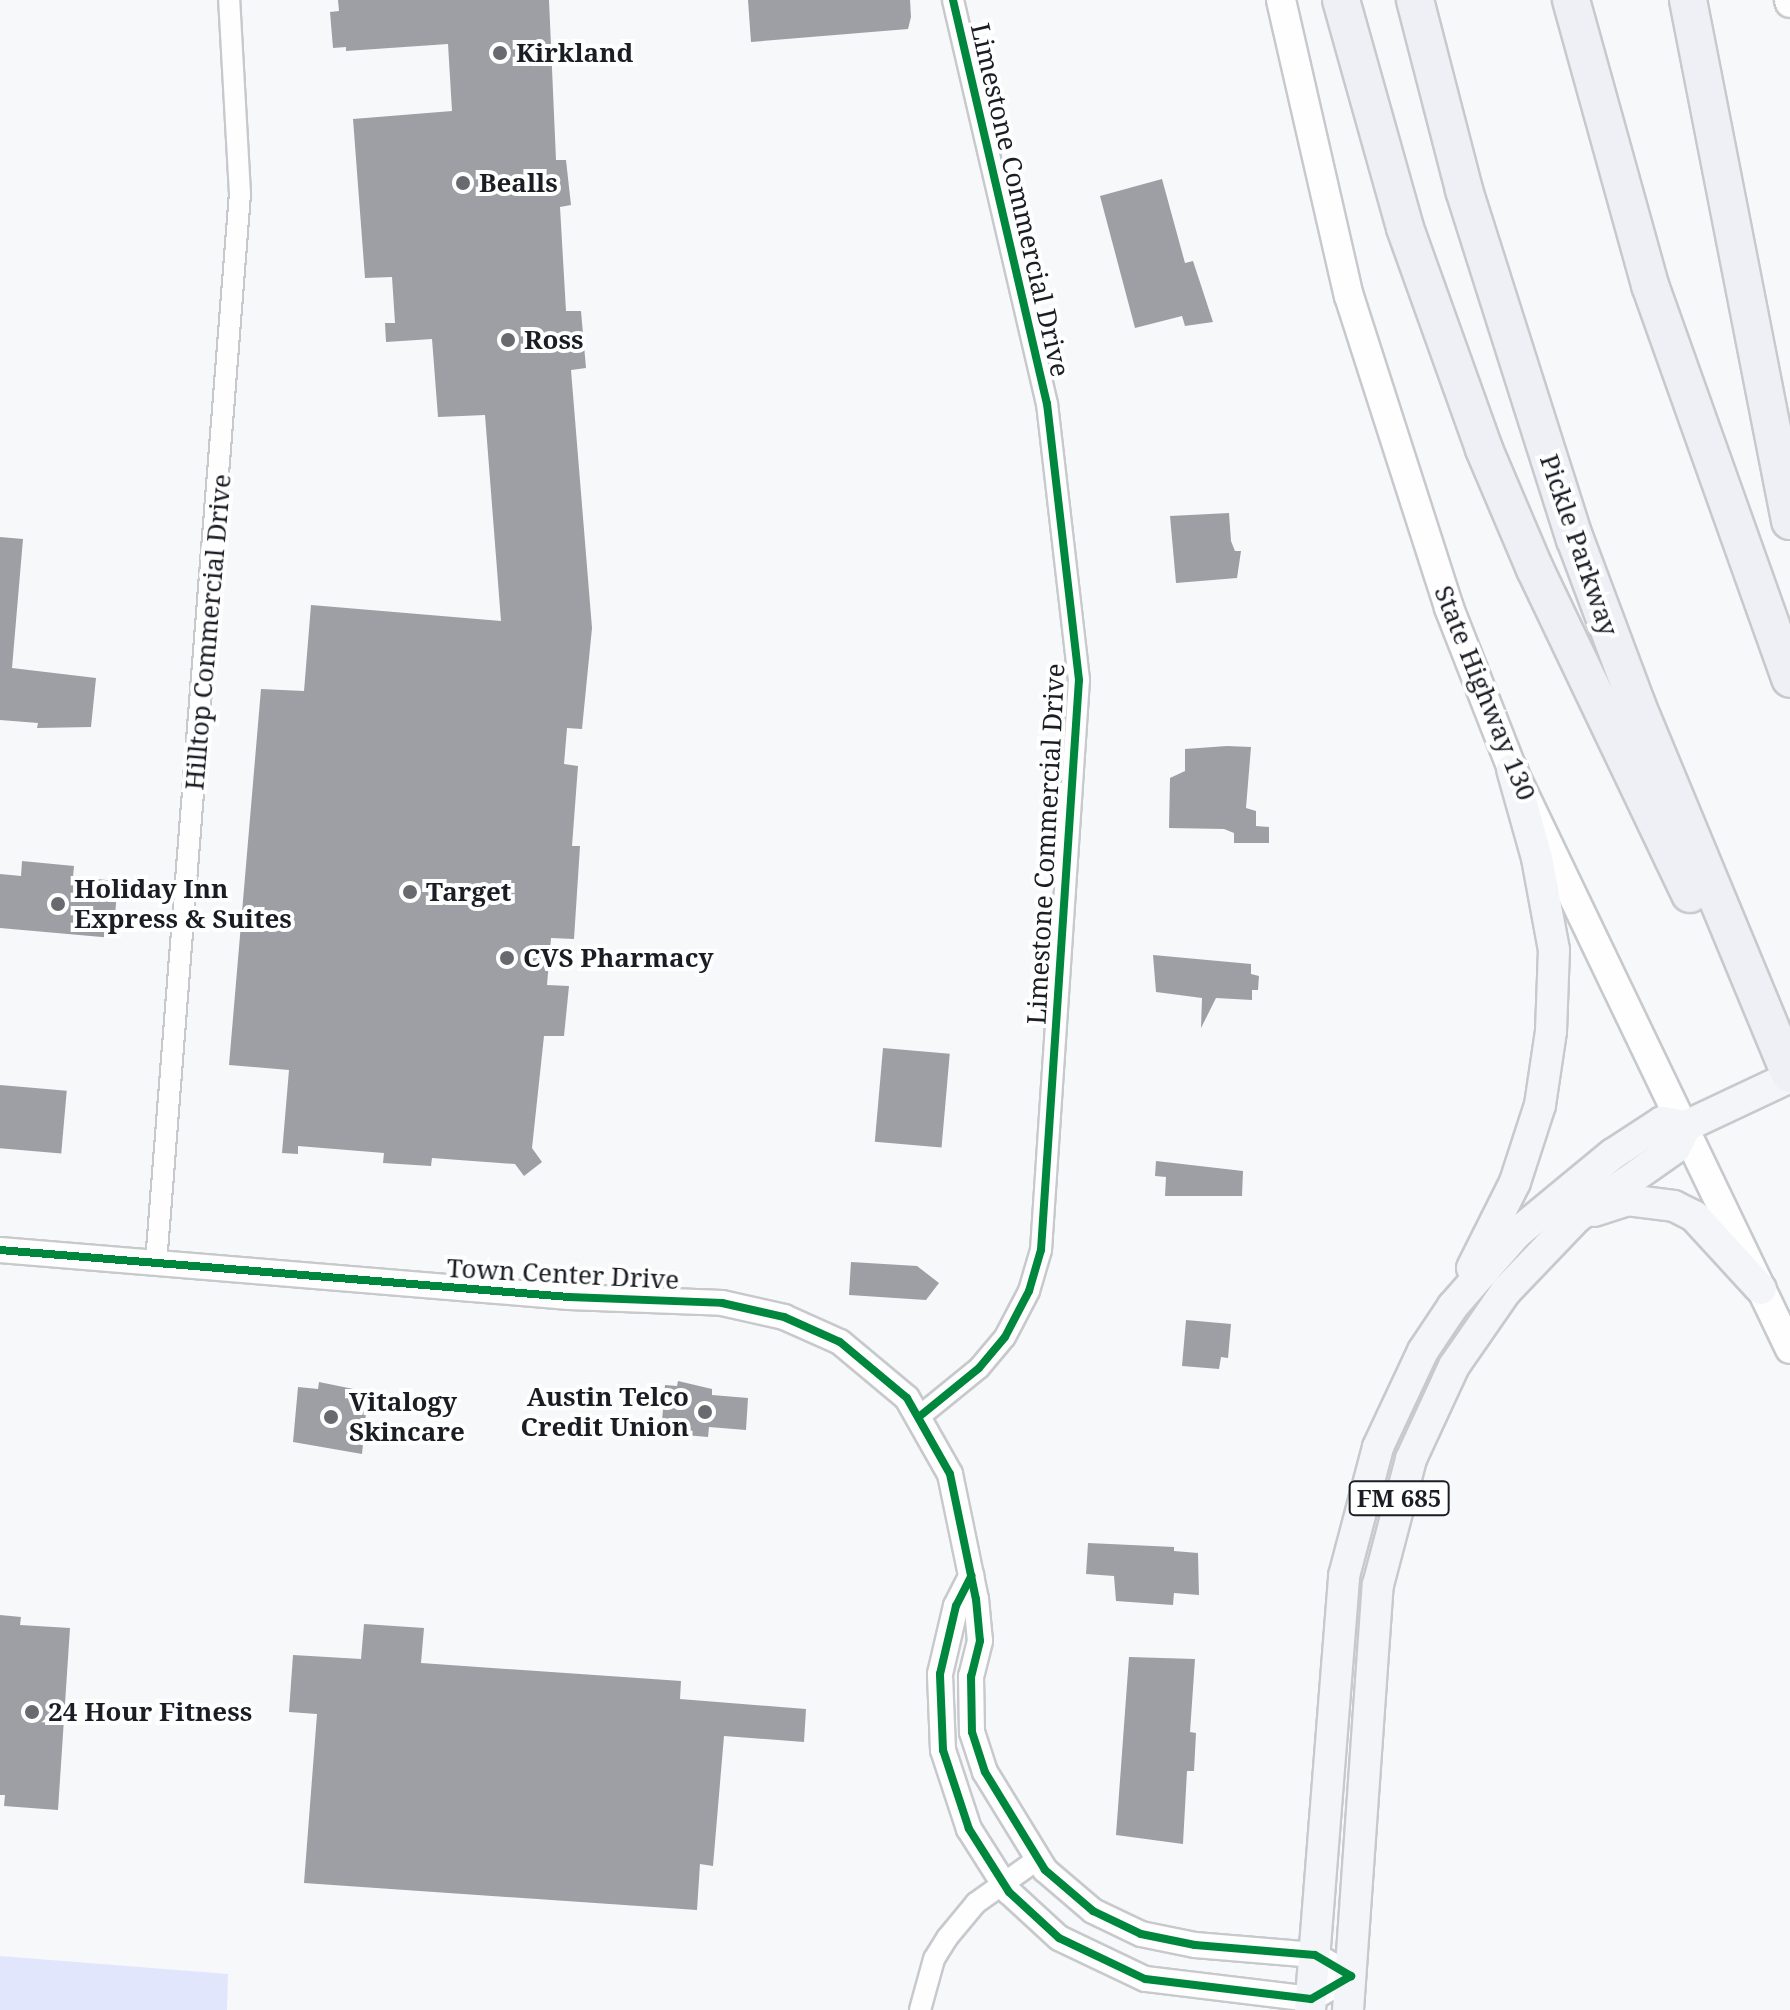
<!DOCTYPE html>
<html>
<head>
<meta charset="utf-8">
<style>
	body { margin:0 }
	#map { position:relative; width:1790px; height:2010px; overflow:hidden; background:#f7f8fa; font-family:"Noto Serif",serif }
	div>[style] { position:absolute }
	.green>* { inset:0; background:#e2e6fc }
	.building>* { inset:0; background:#9e9fa4; transform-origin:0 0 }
	.roads { filter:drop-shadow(2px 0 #c8c9cd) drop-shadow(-2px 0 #c8c9cd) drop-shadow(0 2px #c8c9cd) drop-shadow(0 -2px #c8c9cd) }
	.minor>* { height:20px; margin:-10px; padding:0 10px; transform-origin:10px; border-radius:10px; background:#fefefe }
	.tertiary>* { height:24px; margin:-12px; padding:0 12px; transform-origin:12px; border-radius:12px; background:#fefefe }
	.secondary>* { height:28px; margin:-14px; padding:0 14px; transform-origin:14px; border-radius:14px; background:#fefefe }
	.primary>* { height:30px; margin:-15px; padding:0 15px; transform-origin:15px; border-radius:15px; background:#f4f5f9 }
	.motorway>* { height:36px; margin:-18px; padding:0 18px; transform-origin:18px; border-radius:18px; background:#eef0f6 }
	.cycleway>* { height:8px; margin:-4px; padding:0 4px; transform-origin:4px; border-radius:4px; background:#00873e }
	.dots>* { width:22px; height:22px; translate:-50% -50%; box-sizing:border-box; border:4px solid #fff; border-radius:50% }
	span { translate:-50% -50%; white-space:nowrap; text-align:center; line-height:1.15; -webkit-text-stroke:8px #fff; paint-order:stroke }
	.shield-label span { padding:2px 6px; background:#fff; border:2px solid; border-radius:6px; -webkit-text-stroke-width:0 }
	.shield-label { font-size:24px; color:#1b1d25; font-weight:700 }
	.poi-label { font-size:26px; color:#1b1d25; font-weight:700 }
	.left { translate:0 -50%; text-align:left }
	.right { translate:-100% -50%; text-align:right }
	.street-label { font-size:26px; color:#1b1d25 }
</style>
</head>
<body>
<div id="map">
	<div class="green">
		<div style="clip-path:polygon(0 1956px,228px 1974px,227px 2010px,0 2010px)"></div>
	</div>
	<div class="building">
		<div style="clip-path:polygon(338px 0,549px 0,556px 160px,566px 160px,571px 205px,560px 207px,566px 311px,581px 311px,586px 368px,571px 370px,592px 628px,582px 729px,567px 728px,564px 764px,578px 766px,572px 846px,580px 846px,574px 939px,551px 938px,547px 985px,569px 986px,564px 1036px,544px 1036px,532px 1148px,542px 1162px,524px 1176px,515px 1164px,432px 1158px,431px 1166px,383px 1163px,384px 1153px,298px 1146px,298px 1154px,282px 1153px,289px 1070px,229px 1065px,261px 689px,304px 691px,311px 605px,501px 621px,485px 415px,438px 417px,432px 339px,386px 342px,385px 323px,395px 323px,392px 277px,365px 278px,353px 119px,452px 111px,448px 44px,346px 51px,346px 47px,333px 48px,330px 12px,339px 11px)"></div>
		<div style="clip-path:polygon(748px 0,910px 0,911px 17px,908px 29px,751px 42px)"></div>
		<div style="clip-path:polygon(1162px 179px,1185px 263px,1193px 261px,1213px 322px,1185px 326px,1182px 316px,1135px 328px,1100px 196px)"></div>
		<div style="clip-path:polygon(1229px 513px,1231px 541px,1235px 551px,1241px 551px,1237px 578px,1176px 583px,1170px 516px)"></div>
		<div style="clip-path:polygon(0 537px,23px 539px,12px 668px,96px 678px,91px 727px,37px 728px,38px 723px,0 720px)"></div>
		<div style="clip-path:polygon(1227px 746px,1251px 747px,1246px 808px,1256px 811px,1256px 826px,1269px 827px,1269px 843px,1234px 843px,1234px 833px,1224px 829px,1169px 828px,1170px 778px,1185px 771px,1185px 749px)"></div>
		<div style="clip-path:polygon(22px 861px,74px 866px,73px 877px,118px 881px,113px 938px,0 928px,0 874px,21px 876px)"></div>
		<div style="clip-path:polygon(1153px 955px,1251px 964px,1251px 974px,1259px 976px,1258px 990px,1252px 990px,1252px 1000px,1216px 998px,1201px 1028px,1202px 998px,1156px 992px)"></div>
		<div style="left:883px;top:1048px;width:67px;height:94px;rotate:5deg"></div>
		<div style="left:0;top:1085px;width:67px;height:63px;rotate:5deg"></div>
		<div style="clip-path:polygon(1156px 1161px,1243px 1171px,1242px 1196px,1165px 1196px,1166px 1177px,1155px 1176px)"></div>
		<div style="clip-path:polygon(851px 1262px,917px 1266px,939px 1283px,926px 1300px,849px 1295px)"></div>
		<div style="clip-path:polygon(1186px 1320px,1231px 1324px,1228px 1358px,1221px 1357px,1219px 1369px,1182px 1366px)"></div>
		<div style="clip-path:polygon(678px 1381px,712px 1389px,712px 1395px,748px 1398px,746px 1430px,709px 1427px,708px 1437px,661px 1433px,665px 1385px,677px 1386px)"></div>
		<div style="clip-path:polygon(319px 1382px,368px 1392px,362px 1454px,293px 1442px,298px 1387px,318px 1389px)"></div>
		<div style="clip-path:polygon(1088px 1543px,1174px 1547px,1174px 1551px,1198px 1553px,1199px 1595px,1174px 1593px,1173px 1605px,1116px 1601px,1114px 1576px,1086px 1574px)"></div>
		<div style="clip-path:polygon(0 1615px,21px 1617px,20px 1625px,70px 1628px,58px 1810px,4px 1806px,5px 1795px,0 1795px)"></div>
		<div style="clip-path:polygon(364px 1624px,424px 1628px,421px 1663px,681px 1681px,680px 1699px,806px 1709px,804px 1742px,724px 1736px,713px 1866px,700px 1864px,697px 1910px,304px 1883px,317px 1714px,289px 1712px,293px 1655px,361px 1659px)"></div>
		<div style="clip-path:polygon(1129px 1657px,1195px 1659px,1190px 1732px,1196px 1733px,1194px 1771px,1187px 1771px,1183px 1844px,1116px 1835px)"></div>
	</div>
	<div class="roads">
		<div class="minor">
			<div style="left:156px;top:1263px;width:1072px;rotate:-85.51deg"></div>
			<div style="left:240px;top:194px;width:194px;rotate:-93.2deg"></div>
			<div style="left:920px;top:1416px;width:76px;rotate:-39.1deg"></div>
			<div style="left:979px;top:1368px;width:40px;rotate:-50deg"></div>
			<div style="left:1005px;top:1337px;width:52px;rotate:-62.4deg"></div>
			<div style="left:1029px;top:1291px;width:43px;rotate:-73.7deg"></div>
			<div style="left:1041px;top:1250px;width:571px;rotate:-86.19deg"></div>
			<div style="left:1079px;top:680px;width:278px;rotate:-96.6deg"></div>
			<div style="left:1047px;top:404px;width:415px;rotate:-103.1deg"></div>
			<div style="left:920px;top:2010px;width:53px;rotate:-74.6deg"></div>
			<div style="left:934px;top:1959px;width:25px;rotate:-58deg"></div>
			<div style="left:947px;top:1938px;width:45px;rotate:-50.4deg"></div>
			<div style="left:976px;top:1903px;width:76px;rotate:-35.4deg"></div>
		</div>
		<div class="tertiary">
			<div style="left:0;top:1250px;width:571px;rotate:4.72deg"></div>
			<div style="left:569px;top:1297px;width:153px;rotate:2.2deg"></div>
			<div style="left:722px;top:1303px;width:64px;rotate:12.7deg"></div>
			<div style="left:784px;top:1317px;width:61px;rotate:24.1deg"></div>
			<div style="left:840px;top:1342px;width:87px;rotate:39.9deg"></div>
			<div style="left:907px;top:1398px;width:87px;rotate:60.5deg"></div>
			<div style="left:950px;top:1474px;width:128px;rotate:78.3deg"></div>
			<div style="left:976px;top:1599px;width:42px;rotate:84.6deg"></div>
			<div style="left:980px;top:1641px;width:36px;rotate:104deg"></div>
			<div style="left:971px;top:1676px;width:56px;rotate:89deg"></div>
			<div style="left:972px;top:1732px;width:42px;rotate:72deg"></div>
			<div style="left:985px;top:1772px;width:115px;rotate:58.5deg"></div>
			<div style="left:1045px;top:1870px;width:63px;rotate:40.5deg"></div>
			<div style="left:1093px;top:1911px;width:53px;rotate:25.6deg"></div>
			<div style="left:1141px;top:1934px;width:55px;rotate:11.5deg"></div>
			<div style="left:1195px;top:1945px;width:120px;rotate:4.8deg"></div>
			<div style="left:1315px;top:1955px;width:42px;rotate:30.3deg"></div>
			<div style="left:1351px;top:1976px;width:46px;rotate:150.1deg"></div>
			<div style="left:1311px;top:1999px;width:167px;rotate:-173.1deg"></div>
			<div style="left:1145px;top:1979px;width:95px;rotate:-154.5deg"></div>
			<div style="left:1059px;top:1938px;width:68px;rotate:-137.4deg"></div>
			<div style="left:1009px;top:1892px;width:75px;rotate:-122.4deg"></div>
			<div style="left:969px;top:1829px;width:83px;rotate:-108.2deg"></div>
			<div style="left:943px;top:1750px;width:76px;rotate:-92.3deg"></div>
			<div style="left:940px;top:1674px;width:70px;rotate:-76.8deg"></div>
			<div style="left:956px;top:1606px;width:34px;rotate:-63deg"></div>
		</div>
		<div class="secondary">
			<div style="left:1281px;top:0;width:304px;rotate:77.1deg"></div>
			<div style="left:1349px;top:296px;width:328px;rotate:72.2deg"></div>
			<div style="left:1449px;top:608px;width:173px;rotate:68.6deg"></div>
			<div style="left:1512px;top:769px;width:643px;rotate:64.39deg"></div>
			<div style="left:1789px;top:0;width:3px;rotate:72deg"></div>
		</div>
		<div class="primary">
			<div style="left:1594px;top:1211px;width:35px;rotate:-18deg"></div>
			<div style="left:1627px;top:1200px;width:47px;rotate:7.3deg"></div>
			<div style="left:1674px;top:1206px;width:22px;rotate:27deg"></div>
			<div style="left:1694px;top:1216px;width:99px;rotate:47.5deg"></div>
			<div style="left:1472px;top:1268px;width:96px;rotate:-63.4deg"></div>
			<div style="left:1515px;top:1182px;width:81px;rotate:-72deg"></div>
			<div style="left:1540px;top:1105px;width:75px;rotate:-81.5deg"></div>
			<div style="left:1551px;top:1031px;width:81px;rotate:-87.9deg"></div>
			<div style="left:1554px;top:950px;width:94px;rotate:-100.5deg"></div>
			<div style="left:1537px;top:858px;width:92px;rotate:-105.7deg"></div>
			<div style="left:1310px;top:2010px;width:435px;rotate:-85.5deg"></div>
			<div style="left:1344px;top:1576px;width:133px;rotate:-75.2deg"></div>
			<div style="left:1378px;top:1447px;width:106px;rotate:-64.9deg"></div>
			<div style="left:1423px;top:1351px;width:54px;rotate:-56.3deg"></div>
			<div style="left:1453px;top:1306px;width:97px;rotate:-48.8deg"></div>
			<div style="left:1517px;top:1233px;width:124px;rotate:-39.5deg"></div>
			<div style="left:1613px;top:1154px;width:59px;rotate:-33.1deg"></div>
			<div style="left:1662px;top:1122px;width:24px;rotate:9deg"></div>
			<div style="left:1686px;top:1126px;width:115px;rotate:-25.2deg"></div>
			<div style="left:1348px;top:2010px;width:426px;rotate:-86deg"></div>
			<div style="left:1378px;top:1585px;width:130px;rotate:-75.3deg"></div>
			<div style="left:1411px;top:1459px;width:102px;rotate:-65.2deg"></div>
			<div style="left:1454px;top:1366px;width:91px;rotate:-55.3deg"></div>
			<div style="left:1506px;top:1291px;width:103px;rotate:-46.2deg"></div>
			<div style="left:1577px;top:1217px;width:120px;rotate:-35.1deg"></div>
			<div style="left:1675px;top:1148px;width:25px;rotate:-63deg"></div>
		</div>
		<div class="motorway">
			<div style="left:1341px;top:0;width:237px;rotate:74.3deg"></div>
			<div style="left:1405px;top:228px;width:235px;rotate:70.3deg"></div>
			<div style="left:1484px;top:449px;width:130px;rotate:67deg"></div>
			<div style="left:1535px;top:569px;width:360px;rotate:64.5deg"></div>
			<div style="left:1415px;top:0;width:196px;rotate:75.5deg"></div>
			<div style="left:1464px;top:190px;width:366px;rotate:72.4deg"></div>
			<div style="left:1575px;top:539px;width:177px;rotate:69.5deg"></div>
			<div style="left:1637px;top:705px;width:399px;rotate:67.5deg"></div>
			<div style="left:1571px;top:0;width:296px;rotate:74.5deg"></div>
			<div style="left:1650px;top:285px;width:418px;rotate:70.4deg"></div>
			<div style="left:1688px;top:0;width:531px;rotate:78.92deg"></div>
		</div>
	</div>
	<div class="cycleway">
		<div style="left:0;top:1250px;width:571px;rotate:4.72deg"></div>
		<div style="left:569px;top:1297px;width:153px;rotate:2.2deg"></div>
		<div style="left:722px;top:1303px;width:64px;rotate:12.7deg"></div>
		<div style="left:784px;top:1317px;width:61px;rotate:24.1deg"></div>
		<div style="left:840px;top:1342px;width:87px;rotate:39.9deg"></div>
		<div style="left:907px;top:1398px;width:87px;rotate:60.5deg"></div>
		<div style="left:950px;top:1474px;width:128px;rotate:78.3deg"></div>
		<div style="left:976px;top:1599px;width:42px;rotate:84.6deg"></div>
		<div style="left:980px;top:1641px;width:36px;rotate:104deg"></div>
		<div style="left:971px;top:1676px;width:56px;rotate:89deg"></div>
		<div style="left:972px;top:1732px;width:42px;rotate:72deg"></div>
		<div style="left:985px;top:1772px;width:115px;rotate:58.5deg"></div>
		<div style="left:1045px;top:1870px;width:63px;rotate:40.5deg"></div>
		<div style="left:1093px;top:1911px;width:53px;rotate:25.6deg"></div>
		<div style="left:1141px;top:1934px;width:55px;rotate:11.5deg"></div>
		<div style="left:1195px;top:1945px;width:120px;rotate:4.8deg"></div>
		<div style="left:1315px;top:1955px;width:42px;rotate:30.3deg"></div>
		<div style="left:1351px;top:1976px;width:46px;rotate:150.1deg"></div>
		<div style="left:1311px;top:1999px;width:167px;rotate:-173.1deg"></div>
		<div style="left:1145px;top:1979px;width:95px;rotate:-154.5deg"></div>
		<div style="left:1059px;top:1938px;width:68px;rotate:-137.4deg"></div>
		<div style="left:1009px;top:1892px;width:75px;rotate:-122.4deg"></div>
		<div style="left:969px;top:1829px;width:83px;rotate:-108.2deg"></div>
		<div style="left:943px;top:1750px;width:76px;rotate:-92.3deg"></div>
		<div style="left:940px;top:1674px;width:70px;rotate:-76.8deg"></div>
		<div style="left:956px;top:1606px;width:34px;rotate:-63deg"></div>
		<div style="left:920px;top:1416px;width:76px;rotate:-39.1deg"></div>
		<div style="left:979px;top:1368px;width:40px;rotate:-50deg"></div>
		<div style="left:1005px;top:1337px;width:52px;rotate:-62.4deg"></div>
		<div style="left:1029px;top:1291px;width:43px;rotate:-73.7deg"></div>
		<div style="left:1041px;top:1250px;width:571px;rotate:-86.19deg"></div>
		<div style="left:1079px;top:680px;width:278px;rotate:-96.6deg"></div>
		<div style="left:1047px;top:404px;width:415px;rotate:-103.1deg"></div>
	</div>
	<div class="dots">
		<div style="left:500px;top:53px;background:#686a70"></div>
		<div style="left:463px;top:183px;background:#686a70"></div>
		<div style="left:508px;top:340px;background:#686a70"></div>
		<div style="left:410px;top:892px;background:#686a70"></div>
		<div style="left:58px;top:904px;background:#686a70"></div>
		<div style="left:507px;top:958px;background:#686a70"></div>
		<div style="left:705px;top:1412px;background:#686a70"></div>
		<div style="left:331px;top:1417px;background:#686a70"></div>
		<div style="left:32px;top:1712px;background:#686a70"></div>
	</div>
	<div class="shield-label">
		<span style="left:1399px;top:1498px">FM 685</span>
	</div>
	<div class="poi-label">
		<span class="left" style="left:516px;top:53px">Kirkland</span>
		<span class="left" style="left:479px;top:183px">Bealls</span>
		<span class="left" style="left:524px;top:340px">Ross</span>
		<span class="left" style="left:74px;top:904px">Holiday Inn<br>Express &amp; Suites</span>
		<span class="left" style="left:426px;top:892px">Target</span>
		<span class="left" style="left:523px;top:958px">CVS Pharmacy</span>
		<span class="right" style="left:689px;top:1412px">Austin Telco<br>Credit Union</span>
		<span class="left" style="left:349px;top:1417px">Vitalogy<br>Skincare</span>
		<span class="left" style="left:48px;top:1712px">24 Hour Fitness</span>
	</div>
	<div class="street-label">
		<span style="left:1020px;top:200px;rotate:77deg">Limestone Commercial Drive</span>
		<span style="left:1579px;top:545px;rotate:71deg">Pickle Parkway</span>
		<span style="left:208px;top:632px;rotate:-85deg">Hilltop Commercial Drive</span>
		<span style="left:1485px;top:693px;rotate:68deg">State Highway 130</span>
		<span style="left:1046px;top:844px;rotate:-87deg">Limestone Commercial Drive</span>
		<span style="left:563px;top:1274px;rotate:3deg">Town Center Drive</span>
	</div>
</div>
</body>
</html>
